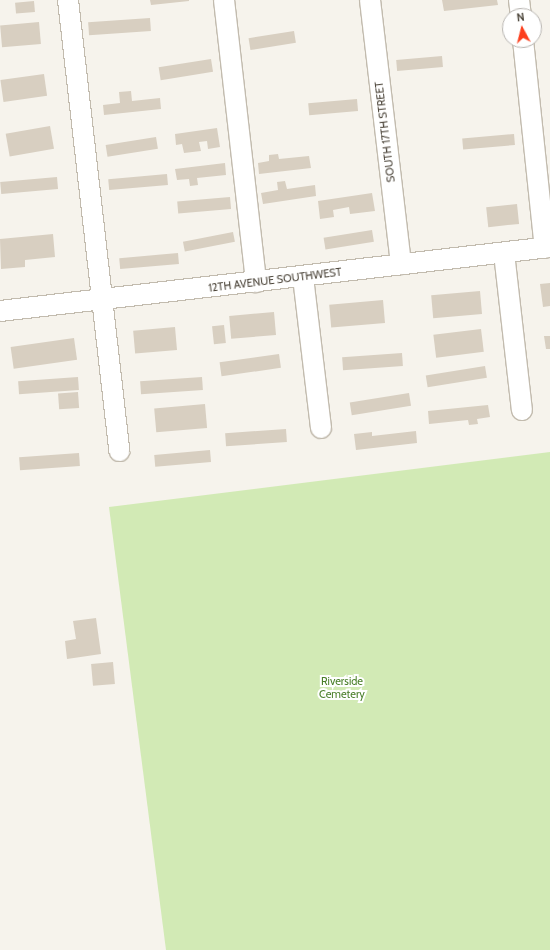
<!DOCTYPE html>
<html>
<head>
<meta charset="utf-8">
<style>
	body { margin:0 }
	#map { position:relative; width:550px; height:950px; overflow:hidden; background:#f6f3ec; font-family:Cabin,sans-serif }
	div>[style] { position:absolute }
	.green>* { inset:0; background:#d2eab5 }
	.building>* { inset:0; background:#d8cfc1; transform-origin:0 0 }
	.roads { filter:drop-shadow(1px 0 #c2bbae) drop-shadow(-1px 0 #c2bbae) drop-shadow(0 1px #c2bbae) drop-shadow(0 -1px #c2bbae) }
	.minor>* { height:20px; margin:-10px; padding:0 10px; transform-origin:10px; border-radius:10px; background:#fff }
	span { translate:-50% -50%; white-space:nowrap; text-align:center; line-height:1.15; -webkit-text-stroke:4px #fff; paint-order:stroke }
	.street-label { font-size:11px; color:#4b4439 }
	.park-label { font-size:11px; color:#4a7f2a }
	.north { position:absolute; left:502px; top:8px; width:40px; height:40px; box-sizing:border-box; background:#fff; border:1px solid #b7b4b0; border-radius:50%; rotate:353deg; font-size:11px; font-weight:700; line-height:16px; text-align:center; color:#4b4439 }
	.north::after { content:''; display:block; margin:auto; width:14px; height:18px; background:#fc3f1d; clip-path:polygon(50% 0,100% 100%,50% 72%,0 100%) }
</style>
</head>
<body>
<div id="map">
	<div class="green">
		<div style="clip-path:polygon(550px 452px,550px 950px,166px 950px,109px 507px)"></div>
	</div>
	<div class="building">
		<div style="clip-path:polygon(150px 0,189px 0,189px 1px,151px 5px)"></div>
		<div style="clip-path:polygon(442px 0,497px 0,498px 5px,444px 11px)"></div>
		<div style="left:34px;top:1px;width:11px;height:19px;rotate:85deg"></div>
		<div style="left:150px;top:18px;width:13px;height:62px;rotate:86deg"></div>
		<div style="left:39px;top:22px;width:22px;height:39px;rotate:85deg"></div>
		<div style="left:294px;top:31px;width:12px;height:46px;rotate:81deg"></div>
		<div style="left:442px;top:56px;width:11px;height:46px;rotate:85deg"></div>
		<div style="left:211px;top:59px;width:13px;height:53px;rotate:81deg"></div>
		<div style="left:44px;top:74px;width:22px;height:44px;rotate:82deg"></div>
		<div style="clip-path:polygon(131px 91px,132px 101px,160px 98px,161px 109px,104px 115px,103px 105px,120px 103px,119px 92px)"></div>
		<div style="left:357px;top:99px;width:12px;height:49px;rotate:85deg"></div>
		<div style="left:50px;top:126px;width:23px;height:45px;rotate:80deg"></div>
		<div style="clip-path:polygon(217px 128px,220px 147px,208px 149px,207px 141px,199px 142px,201px 151px,184px 153px,182px 144px,176px 145px,175px 134px)"></div>
		<div style="left:514px;top:134px;width:11px;height:52px;rotate:85deg"></div>
		<div style="left:156px;top:137px;width:12px;height:51px;rotate:81deg"></div>
		<div style="clip-path:polygon(278px 154px,279px 159px,309px 156px,311px 168px,259px 174px,258px 163px,269px 161px,269px 155px)"></div>
		<div style="clip-path:polygon(225px 163px,226px 175px,197px 178px,198px 185px,190px 186px,189px 179px,177px 180px,175px 169px)"></div>
		<div style="left:167px;top:174px;width:11px;height:59px;rotate:85deg"></div>
		<div style="left:57px;top:177px;width:12px;height:57px;rotate:85deg"></div>
		<div style="clip-path:polygon(285px 181px,287px 189px,315px 185px,316px 196px,263px 204px,261px 193px,278px 190px,277px 182px)"></div>
		<div style="clip-path:polygon(372px 193px,375px 211px,350px 214px,349px 207px,333px 210px,334px 217px,320px 219px,318px 201px)"></div>
		<div style="left:230px;top:197px;width:12px;height:53px;rotate:85deg"></div>
		<div style="left:517px;top:204px;width:20px;height:31px;rotate:84deg"></div>
		<div style="left:372px;top:230px;width:12px;height:49px;rotate:81deg"></div>
		<div style="left:233px;top:232px;width:10px;height:51px;rotate:79deg"></div>
		<div style="clip-path:polygon(53px 234px,55px 257px,25px 260px,25px 267px,1px 269px,0 239px)"></div>
		<div style="left:178px;top:253px;width:11px;height:59px;rotate:85deg"></div>
		<div style="clip-path:polygon(550px 283px,550px 306px,543px 307px,540px 284px)"></div>
		<div style="left:480px;top:291px;width:23px;height:49px;rotate:85deg"></div>
		<div style="left:383px;top:300px;width:23px;height:54px;rotate:85deg"></div>
		<div style="left:274px;top:312px;width:23px;height:45px;rotate:85deg"></div>
		<div style="left:224px;top:325px;width:18px;height:12px;rotate:84deg"></div>
		<div style="left:175px;top:327px;width:23px;height:42px;rotate:85deg"></div>
		<div style="left:481px;top:329px;width:23px;height:48px;rotate:83deg"></div>
		<div style="clip-path:polygon(544px 336px,550px 336px,550px 349px,546px 349px)"></div>
		<div style="left:74px;top:338px;width:22px;height:64px;rotate:82deg"></div>
		<div style="left:402px;top:353px;width:13px;height:60px;rotate:86deg"></div>
		<div style="left:279px;top:354px;width:14px;height:60px;rotate:82deg"></div>
		<div style="left:485px;top:366px;width:12px;height:60px;rotate:81deg"></div>
		<div style="left:78px;top:377px;width:13px;height:60px;rotate:86deg"></div>
		<div style="left:202px;top:377px;width:13px;height:62px;rotate:86deg"></div>
		<div style="left:78px;top:392px;width:16px;height:20px;rotate:86deg"></div>
		<div style="left:409px;top:393px;width:13px;height:60px;rotate:81deg"></div>
		<div style="left:205px;top:404px;width:24px;height:51px;rotate:85deg"></div>
		<div style="clip-path:polygon(488px 405px,490px 417px,477px 419px,478px 424px,469px 425px,468px 420px,429px 424px,428px 411px)"></div>
		<div style="left:286px;top:429px;width:13px;height:61px;rotate:86deg"></div>
		<div style="clip-path:polygon(416px 431px,417px 443px,356px 450px,354px 434px,372px 432px,372px 436px)"></div>
		<div style="left:210px;top:450px;width:12px;height:56px;rotate:85deg"></div>
		<div style="left:79px;top:453px;width:13px;height:60px;rotate:86deg"></div>
		<div style="clip-path:polygon(96px 618px,101px 654px,67px 659px,65px 641px,76px 639px,73px 621px)"></div>
		<div style="left:113px;top:662px;width:22px;height:22px;rotate:85deg"></div>
	</div>
	<div class="roads">
		<div class="minor">
			<div style="left:68px;top:0;width:454px;rotate:83.5deg"></div>
			<div style="left:224px;top:0;width:284px;rotate:83.5deg"></div>
			<div style="left:370px;top:0;width:266px;rotate:83.3deg"></div>
			<div style="left:519px;top:0;width:16px;rotate:83deg"></div>
			<div style="left:523px;top:40px;width:209px;rotate:84deg"></div>
			<div style="left:504px;top:253px;width:158px;rotate:83.5deg"></div>
			<div style="left:303px;top:277px;width:152px;rotate:83.2deg"></div>
			<div style="left:0;top:311px;width:554px;rotate:-6.64deg"></div>
		</div>
	</div>
	<div class="street-label">
		<span style="left:385px;top:132px;rotate:-97deg">SOUTH 17TH STREET</span>
		<span style="left:275px;top:280px;rotate:-7deg">12TH AVENUE SOUTHWEST</span>
	</div>
	<div class="park-label">
		<span style="left:342px;top:688px">Riverside<br>Cemetery</span>
	</div>
	<div class="north">N</div>
</div>
</body>
</html>
